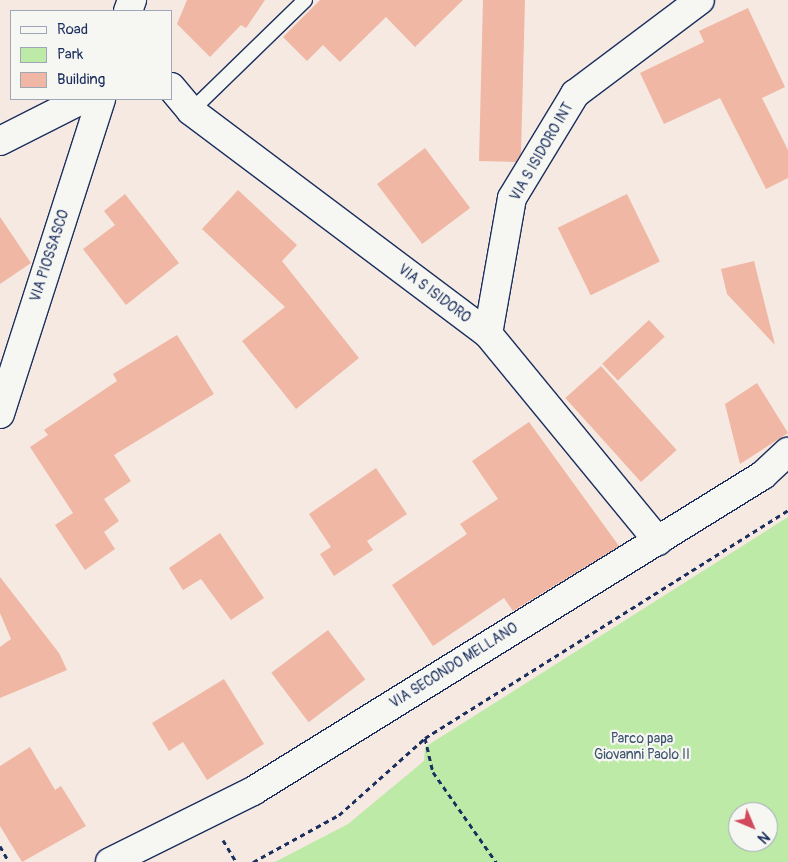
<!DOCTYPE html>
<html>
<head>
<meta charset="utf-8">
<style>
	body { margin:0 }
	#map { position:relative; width:788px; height:862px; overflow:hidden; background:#f5e9e2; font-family:Pangolin,sans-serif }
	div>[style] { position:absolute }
	.green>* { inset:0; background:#beeaa7 }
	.building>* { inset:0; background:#efb7a4; transform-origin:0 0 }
	.path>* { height:3px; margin-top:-1.5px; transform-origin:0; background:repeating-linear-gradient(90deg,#1b2f5e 0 5px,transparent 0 9px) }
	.roads { filter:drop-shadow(1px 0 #1b2f5e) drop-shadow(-1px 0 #1b2f5e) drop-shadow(0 1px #1b2f5e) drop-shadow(0 -1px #1b2f5e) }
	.lane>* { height:14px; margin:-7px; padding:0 7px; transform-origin:7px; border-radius:7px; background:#f6f6f2 }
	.street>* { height:28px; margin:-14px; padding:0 14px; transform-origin:14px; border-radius:14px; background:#f6f6f2 }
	span { translate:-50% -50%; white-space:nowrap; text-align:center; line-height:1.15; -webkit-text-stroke:4.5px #f6f6f2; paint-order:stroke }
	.street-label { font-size:14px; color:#1b2f5e }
	.park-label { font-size:14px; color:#3c546d }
	.legend { position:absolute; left:10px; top:10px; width:162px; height:90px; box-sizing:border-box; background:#f6f6f2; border:1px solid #9ea6b7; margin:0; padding:6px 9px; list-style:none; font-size:15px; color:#1b2f5e }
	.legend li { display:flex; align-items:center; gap:10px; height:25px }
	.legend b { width:25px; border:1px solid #9ea6b7 }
	.north { position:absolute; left:728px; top:802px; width:50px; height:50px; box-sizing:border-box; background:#f6f6f2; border:1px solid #9ea6b7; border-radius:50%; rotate:135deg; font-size:14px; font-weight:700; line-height:20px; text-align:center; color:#1b2f5e }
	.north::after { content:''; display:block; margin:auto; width:18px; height:22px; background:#d1495b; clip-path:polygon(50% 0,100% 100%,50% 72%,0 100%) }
</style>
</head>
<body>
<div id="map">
	<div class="green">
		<div style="clip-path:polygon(evenodd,788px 517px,788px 862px,275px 862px,348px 824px,424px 761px,425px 747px,788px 517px,738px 812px,768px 812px,768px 842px,738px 842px,738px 812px)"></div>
	</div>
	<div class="building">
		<div style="clip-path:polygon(187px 0,265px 0,246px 28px,241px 25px,210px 57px,177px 24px)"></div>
		<div style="clip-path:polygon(320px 0,463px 0,415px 47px,386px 17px,340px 62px,323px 45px,307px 61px,283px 37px)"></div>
		<div style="clip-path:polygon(483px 0,525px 0,521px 153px,516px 162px,479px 161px)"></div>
		<div style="clip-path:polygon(748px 8px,785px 87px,762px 98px,788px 150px,788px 178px,766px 189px,720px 98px,664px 124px,640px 73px,704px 42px,699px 31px)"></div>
		<div style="left:425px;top:148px;width:75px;height:60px;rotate:53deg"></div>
		<div style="clip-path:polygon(238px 190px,297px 245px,282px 261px,359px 358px,296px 409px,242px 341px,285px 307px,202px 229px)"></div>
		<div style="clip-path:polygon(125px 194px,179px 263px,126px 305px,83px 249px,115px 225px,104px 211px)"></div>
		<div style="left:627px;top:194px;width:75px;height:77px;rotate:64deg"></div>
		<div style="clip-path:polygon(0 217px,31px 263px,0 284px)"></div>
		<div style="clip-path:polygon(754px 261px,775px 345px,727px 294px,721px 269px)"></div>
		<div style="left:649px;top:320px;width:23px;height:64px;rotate:47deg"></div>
		<div style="clip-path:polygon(177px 335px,214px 394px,114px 455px,131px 481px,104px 499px,119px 521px,104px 532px,115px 549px,85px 570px,55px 525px,73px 513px,30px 447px,48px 435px,44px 430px,117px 381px,113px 374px)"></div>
		<div style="left:601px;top:366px;width:113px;height:48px;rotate:48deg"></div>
		<div style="clip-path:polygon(757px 383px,788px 433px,740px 464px,725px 404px)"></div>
		<div style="clip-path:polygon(529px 422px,619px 546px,513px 611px,504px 598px,433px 646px,392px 585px,467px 534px,460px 524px,498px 499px,472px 461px)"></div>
		<div style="clip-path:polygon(376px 468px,407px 514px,367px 541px,373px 550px,334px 576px,320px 554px,331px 547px,309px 514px)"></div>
		<div style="clip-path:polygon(220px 533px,264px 598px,231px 620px,201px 579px,183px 590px,169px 568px)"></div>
		<div style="clip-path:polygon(0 577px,59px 653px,67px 670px,0 698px,0 647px,11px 639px,0 613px)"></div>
		<div style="left:328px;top:630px;width:62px;height:71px;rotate:53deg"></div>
		<div style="clip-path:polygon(224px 679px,264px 744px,207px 780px,183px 742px,169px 751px,152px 723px)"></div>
		<div style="clip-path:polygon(30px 747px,55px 790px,61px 786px,86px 826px,22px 862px,0 826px,0 766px)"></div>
	</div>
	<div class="path">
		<div style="left:425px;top:738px;width:35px;rotate:77deg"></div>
		<div style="left:433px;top:772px;width:110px;rotate:55deg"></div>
		<div style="left:223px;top:840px;width:26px;rotate:59deg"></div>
		<div style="left:0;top:846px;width:18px;rotate:61deg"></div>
		<div style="left:253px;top:862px;width:98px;rotate:-28.7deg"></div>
		<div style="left:339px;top:815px;width:115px;rotate:-41.8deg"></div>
		<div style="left:425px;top:738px;width:429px;rotate:-32.1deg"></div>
	</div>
	<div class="roads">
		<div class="lane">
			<div style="left:191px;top:111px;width:159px;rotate:-44.2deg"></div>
		</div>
		<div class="street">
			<div style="left:128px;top:11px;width:12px;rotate:-70deg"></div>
			<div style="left:171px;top:87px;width:31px;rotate:50deg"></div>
			<div style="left:191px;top:111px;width:371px;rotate:36.9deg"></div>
			<div style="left:488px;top:334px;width:268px;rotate:50.6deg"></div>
			<div style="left:0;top:141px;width:93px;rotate:-26.8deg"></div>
			<div style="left:488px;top:334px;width:138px;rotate:-80deg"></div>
			<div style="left:512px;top:198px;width:122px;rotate:-58.8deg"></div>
			<div style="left:575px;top:94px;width:156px;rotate:-36.9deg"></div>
			<div style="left:0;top:414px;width:331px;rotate:-72.2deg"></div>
			<div style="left:110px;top:862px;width:160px;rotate:-26.4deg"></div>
			<div style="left:253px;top:791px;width:600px;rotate:-31.78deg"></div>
			<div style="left:763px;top:475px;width:34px;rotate:-43deg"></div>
		</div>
	</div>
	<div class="street-label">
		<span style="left:542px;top:152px;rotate:-60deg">VIA S ISIDORO INT</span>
		<span style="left:50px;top:256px;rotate:-72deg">VIA PIOSSASCO</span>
		<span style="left:434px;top:294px;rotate:37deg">VIA S ISIDORO</span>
		<span style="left:454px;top:666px;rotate:-32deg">VIA SECONDO MELLANO</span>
	</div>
	<div class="park-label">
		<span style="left:642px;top:747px">Parco papa<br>Giovanni Paolo II</span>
	</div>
	<ul class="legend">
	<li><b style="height:6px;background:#f6f6f2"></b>Road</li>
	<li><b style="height:14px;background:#beeaa7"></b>Park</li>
	<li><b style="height:14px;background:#efb7a4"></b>Building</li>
	</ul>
	<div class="north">N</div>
</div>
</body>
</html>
